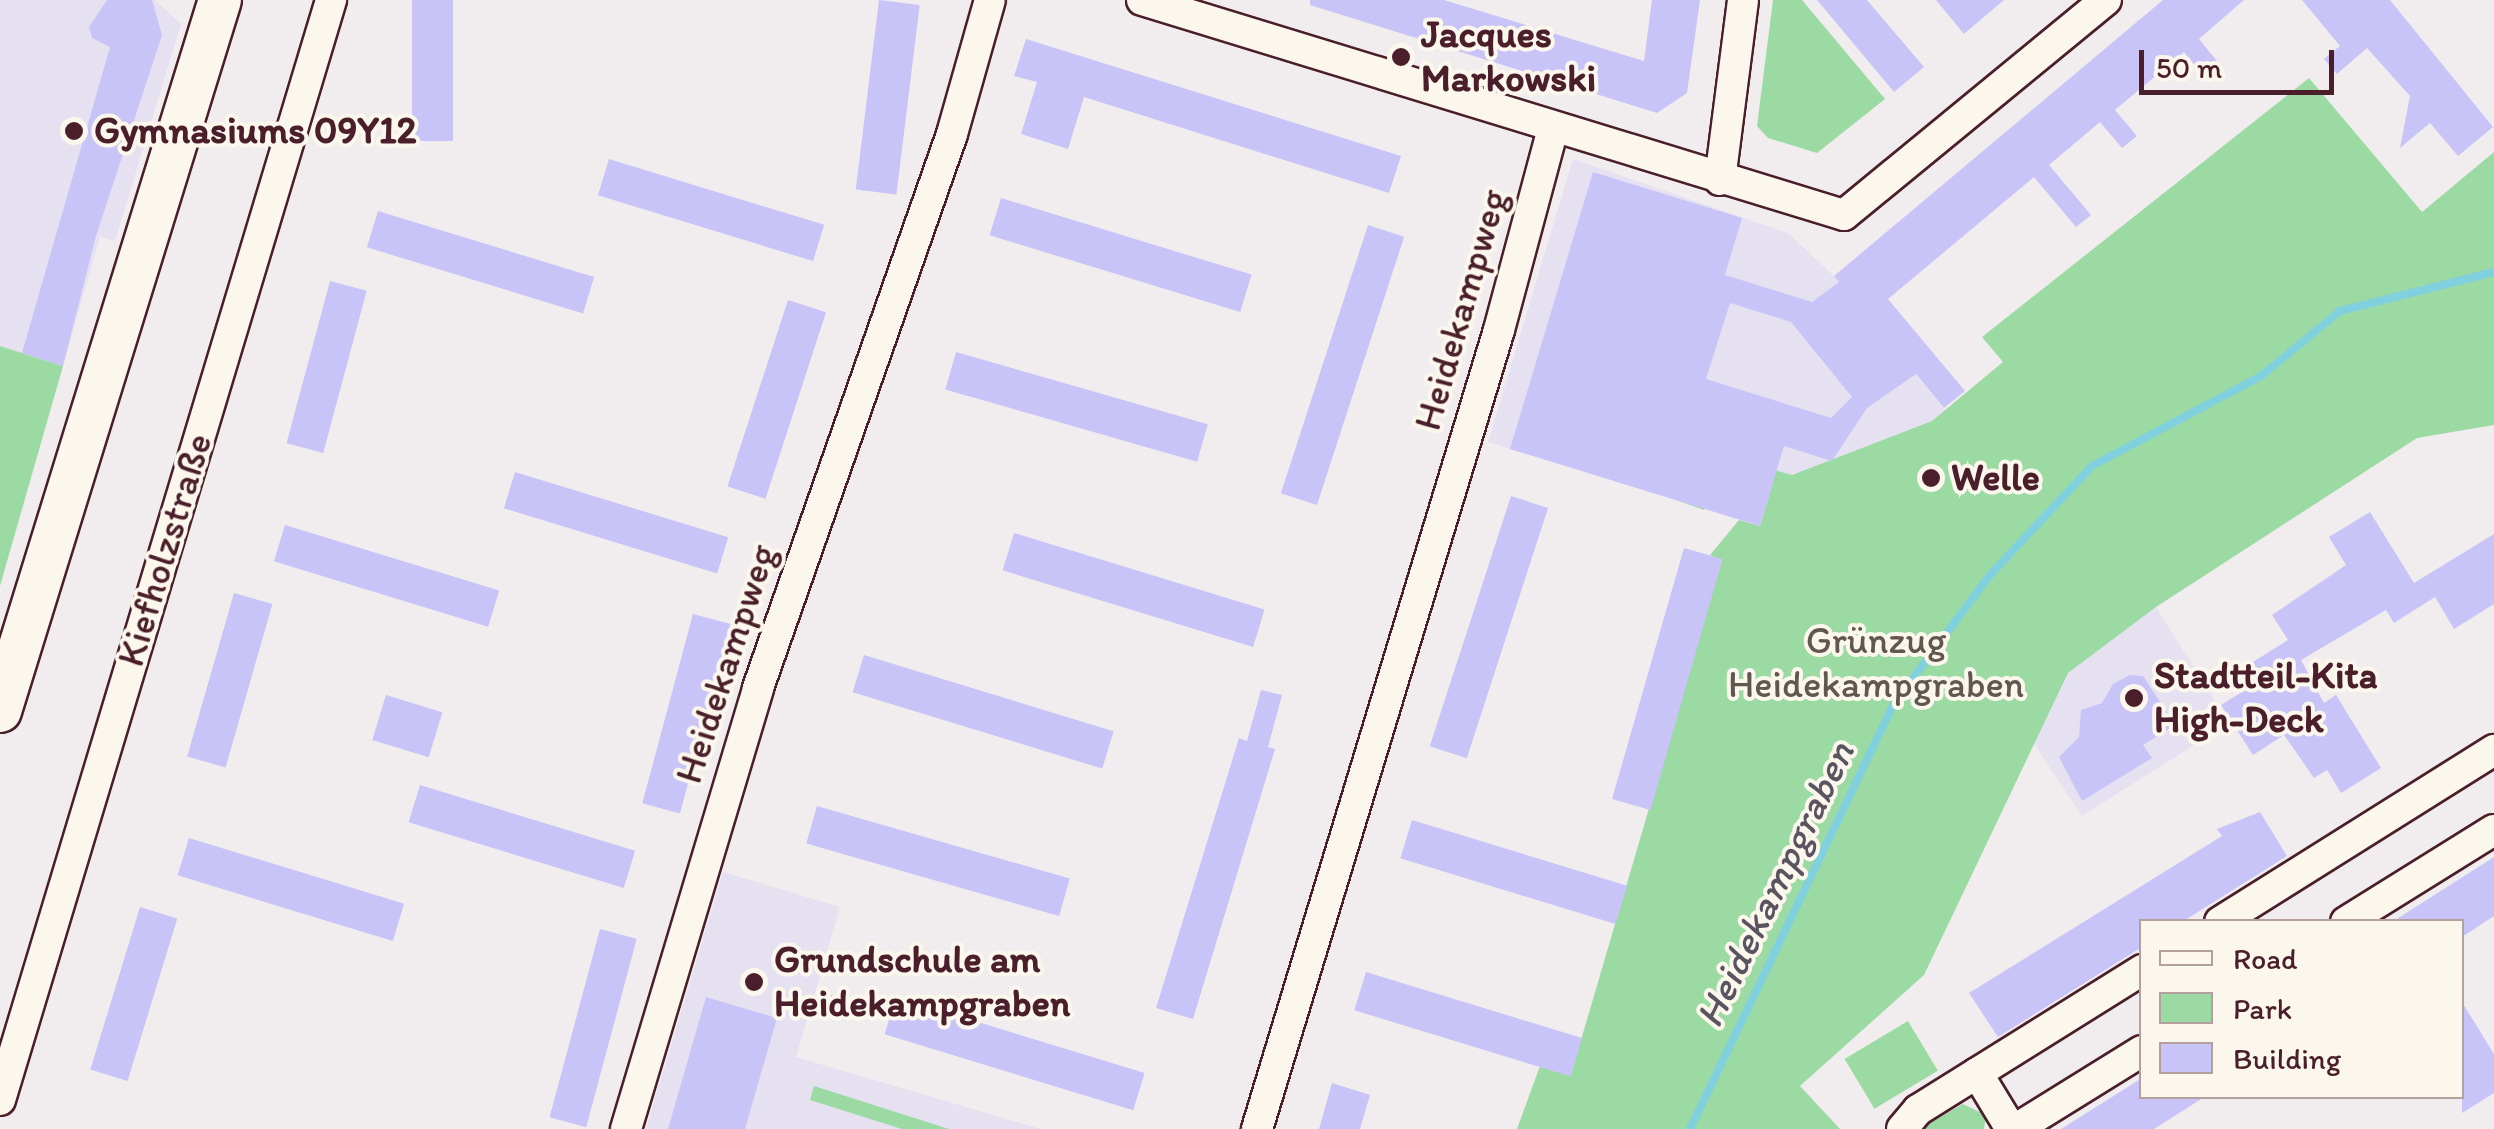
<!DOCTYPE html>
<html>
<head>
<meta charset="utf-8">
<style>
	body { margin:0 }
	#map { position:relative; width:2494px; height:1129px; overflow:hidden; background:#f1edee; font-family:Itim,sans-serif }
	div>[style] { position:absolute }
	.built>* { inset:0; background:#e5e1f1 }
	.green>* { inset:0; background:#9bdaa3; transform-origin:0 0 }
	.stream>* { height:8px; margin:-4px; padding:0 4px; transform-origin:4px; border-radius:4px; background:#81d0de }
	.building>* { inset:0; background:#c9c4f7; transform-origin:0 0 }
	.roads { filter:drop-shadow(2px 0 #4a1f2b) drop-shadow(-2px 0 #4a1f2b) drop-shadow(0 2px #4a1f2b) drop-shadow(0 -2px #4a1f2b) }
	.street>* { height:30px; margin:-15px; padding:0 15px; transform-origin:15px; border-radius:15px; background:#fbf7ec }
	.secondary>* { height:42px; margin:-21px; padding:0 21px; transform-origin:21px; border-radius:21px; background:#fbf7ec }
	.dots>* { width:28px; height:28px; translate:-50% -50%; box-sizing:border-box; border:5px solid #fbf7ec; border-radius:50% }
	span { translate:-50% -50%; white-space:nowrap; text-align:center; line-height:1.15; -webkit-text-stroke:8px #fbf7ec; paint-order:stroke }
	.poi-label { font-size:38px; color:#4a1f2b; font-weight:700 }
	.left { translate:0 -50%; text-align:left }
	.street-label { font-size:38px; color:#4a1f2b }
	.park-label { font-size:38px; color:#62574f }
	.water-label { font-size:40px; color:#5a5461; font-style:italic }
	.legend { position:absolute; left:2139px; top:919px; width:325px; height:180px; box-sizing:border-box; background:#fbf7ec; border:2px solid #b4a19f; margin:0; padding:12px 18px; list-style:none; font-size:30px; color:#4a1f2b }
	.legend li { display:flex; align-items:center; gap:20px; height:50px }
	.legend b { width:50px; border:2px solid #b4a19f }
	.scale { position:absolute; left:2139px; top:50px; width:195px; height:45px; box-sizing:border-box; border:5px solid #4a1f2b; border-top:0; padding-left:12px; font-size:30px; line-height:35px; white-space:nowrap; color:#4a1f2b; -webkit-text-stroke:8px #fbf7ec; paint-order:stroke }
</style>
</head>
<body>
<div id="map">
	<div class="built">
		<div style="clip-path:polygon(0 0,155px 0,181px 24px,115px 241px,100px 237px,63px 366px,0 346px)"></div>
		<div style="clip-path:polygon(1573px 159px,1788px 233px,1834px 276px,1945px 410px,1932px 421px,1792px 475px,1695px 447px,1679px 501px,1488px 442px)"></div>
		<div style="clip-path:polygon(2156px 607px,2229px 723px,2082px 816px,2034px 744px,2068px 673px)"></div>
		<div style="clip-path:polygon(723px 872px,840px 907px,796px 1057px,1041px 1129px,646px 1129px)"></div>
	</div>
	<div class="green">
		<div style="clip-path:polygon(1773px 0,1802px 0,1885px 99px,1817px 153px,1768px 138px,1757px 126px)"></div>
		<div style="clip-path:polygon(2309px 78px,2422px 212px,2494px 152px,2494px 425px,2417px 438px,2156px 607px,2068px 673px,1924px 975px,1800px 1086px,1840px 1129px,1517px 1129px,1540px 1066px,1571px 1074px,1722px 560px,1710px 555px,1739px 520px,1760px 526px,1773px 482px,1718px 465px,1704px 510px,1679px 501px,1695px 447px,1792px 475px,1932px 421px,2003px 362px,1982px 337px)"></div>
		<div style="clip-path:polygon(0 346px,63px 366px,0 586px)"></div>
		<div style="left:1908px;top:1021px;width:58px;height:74px;rotate:59deg"></div>
		<div style="clip-path:polygon(814px 1086px,949px 1129px,902px 1129px,810px 1100px)"></div>
		<div style="clip-path:polygon(1963px 1104px,1986px 1115px,1984px 1129px,1919px 1129px)"></div>
	</div>
	<div class="stream">
		<div style="left:1690px;top:1129px;width:470px;rotate:-64.4deg"></div>
		<div style="left:1893px;top:705px;width:162px;rotate:-53.3deg"></div>
		<div style="left:1990px;top:575px;width:149px;rotate:-46.9deg"></div>
		<div style="left:2092px;top:466px;width:191px;rotate:-28deg"></div>
		<div style="left:2261px;top:376px;width:102px;rotate:-39.4deg"></div>
		<div style="left:2340px;top:311px;width:159px;rotate:-14.2deg"></div>
	</div>
	<div class="building">
		<div style="clip-path:polygon(107px 0,152px 0,162px 35px,96px 236px,63px 366px,22px 353px,110px 47px,92px 38px,89px 27px)"></div>
		<div style="left:412px;top:0;width:41px;height:141px"></div>
		<div style="left:879px;top:0;width:41px;height:191px;rotate:7deg"></div>
		<div style="clip-path:polygon(1310px 0,1444px 0,1644px 61px,1652px 0,1700px 0,1687px 93px,1657px 113px,1310px 5px)"></div>
		<div style="clip-path:polygon(1817px 0,1867px 0,1924px 67px,1894px 92px)"></div>
		<div style="clip-path:polygon(1936px 0,2004px 0,1964px 34px)"></div>
		<div style="clip-path:polygon(evenodd,2163px 0,2244px 0,2199px 39px,2221px 66px,2206px 79px,2184px 52px,2115px 110px,2137px 136px,2122px 148px,2100px 122px,2049px 165px,2091px 215px,2076px 227px,2034px 177px,1888px 299px,1965px 391px,1944px 408px,1916px 374px,1867px 408px,1832px 461px,1784px 446px,1760px 526px,1510px 449px,1593px 172px,1742px 218px,1725px 275px,1812px 302px,1839px 282px,1834px 276px,2163px 0,1730px 303px,1791px 322px,1852px 397px,1831px 418px,1706px 379px,1730px 303px)"></div>
		<div style="clip-path:polygon(2302px 0,2390px 0,2493px 127px,2458px 156px,2430px 123px,2400px 148px,2410px 96px,2367px 48px,2337px 74px,2324px 59px,2340px 46px)"></div>
		<div style="clip-path:polygon(1026px 39px,1401px 156px,1389px 193px,1084px 97px,1068px 149px,1021px 134px,1037px 82px,1014px 76px)"></div>
		<div style="left:609px;top:159px;width:225px;height:38px;rotate:17deg"></div>
		<div style="left:1001px;top:198px;width:262px;height:39px;rotate:17deg"></div>
		<div style="left:378px;top:211px;width:226px;height:38px;rotate:17deg"></div>
		<div style="left:1368px;top:225px;width:38px;height:282px;rotate:18deg"></div>
		<div style="left:330px;top:281px;width:38px;height:168px;rotate:15deg"></div>
		<div style="left:788px;top:300px;width:40px;height:196px;rotate:18deg"></div>
		<div style="left:956px;top:352px;width:262px;height:39px;rotate:16deg"></div>
		<div style="left:515px;top:472px;width:223px;height:38px;rotate:17deg"></div>
		<div style="left:1511px;top:496px;width:39px;height:263px;rotate:18deg"></div>
		<div style="clip-path:polygon(2370px 512px,2414px 583px,2494px 534px,2494px 604px,2454px 629px,2435px 597px,2394px 623px,2386px 610px,2301px 660px,2324px 703px,2336px 695px,2381px 768px,2341px 793px,2327px 770px,2314px 778px,2284px 735px,2253px 755px,2221px 705px,2258px 682px,2248px 665px,2288px 640px,2272px 615px,2346px 565px,2329px 537px)"></div>
		<div style="left:285px;top:525px;width:224px;height:38px;rotate:17deg"></div>
		<div style="left:1014px;top:533px;width:262px;height:39px;rotate:17deg"></div>
		<div style="left:1684px;top:548px;width:40px;height:261px;rotate:16deg"></div>
		<div style="left:234px;top:593px;width:40px;height:170px;rotate:16deg"></div>
		<div style="left:693px;top:614px;width:39px;height:196px;rotate:15deg"></div>
		<div style="left:864px;top:655px;width:261px;height:39px;rotate:17deg"></div>
		<div style="clip-path:polygon(2130px 675px,2143px 676px,2175px 725px,2143px 745px,2152px 758px,2082px 801px,2059px 757px,2079px 737px,2081px 710px,2102px 703px,2113px 684px)"></div>
		<div style="clip-path:polygon(1261px 690px,1282px 695px,1268px 747px,1275px 749px,1193px 1019px,1156px 1008px,1239px 738px,1247px 741px)"></div>
		<div style="left:386px;top:695px;width:59px;height:47px;rotate:17deg"></div>
		<div style="left:420px;top:785px;width:225px;height:39px;rotate:17deg"></div>
		<div style="left:817px;top:806px;width:263px;height:39px;rotate:16deg"></div>
		<div style="clip-path:polygon(2260px 812px,2287px 856px,2182px 922px,2142px 922px,2142px 947px,1998px 1037px,1969px 993px,2222px 836px,2217px 829px)"></div>
		<div style="left:1412px;top:820px;width:225px;height:40px;rotate:17deg"></div>
		<div style="left:189px;top:838px;width:225px;height:39px;rotate:17deg"></div>
		<div style="clip-path:polygon(2494px 857px,2494px 916px,2462px 937px,2462px 922px,2392px 922px)"></div>
		<div style="left:140px;top:907px;width:39px;height:170px;rotate:17deg"></div>
		<div style="left:600px;top:929px;width:38px;height:195px;rotate:15deg"></div>
		<div style="left:1366px;top:972px;width:226px;height:40px;rotate:17deg"></div>
		<div style="left:831px;top:995px;width:22px;height:21px;rotate:16deg"></div>
		<div style="clip-path:polygon(706px 997px,777px 1018px,745px 1129px,668px 1129px)"></div>
		<div style="left:896px;top:997px;width:260px;height:39px;rotate:17deg"></div>
		<div style="clip-path:polygon(2462px 1002px,2494px 1054px,2494px 1093px,2462px 1113px)"></div>
		<div style="clip-path:polygon(2142px 1078px,2142px 1096px,2206px 1096px,2154px 1129px,2061px 1129px)"></div>
		<div style="clip-path:polygon(1332px 1083px,1370px 1095px,1360px 1129px,1319px 1129px)"></div>
	</div>
	<div class="roads">
		<div class="street">
			<div style="left:1142px;top:0;width:734px;rotate:17.03deg"></div>
			<div style="left:1844px;top:215px;width:339px;rotate:-39.4deg"></div>
			<div style="left:1720px;top:180px;width:181px;rotate:-82.7deg"></div>
			<div style="left:2220px;top:922px;width:324px;rotate:-32.1deg"></div>
			<div style="left:2346px;top:922px;width:174px;rotate:-31.9deg"></div>
			<div style="left:1977px;top:1073px;width:66px;rotate:58.7deg"></div>
			<div style="left:0;top:1100px;width:1149px;rotate:-73.25deg"></div>
			<div style="left:626px;top:1129px;width:460px;rotate:-73.3deg"></div>
			<div style="left:758px;top:688px;width:587px;rotate:-70.7deg"></div>
			<div style="left:952px;top:134px;width:139px;rotate:-74.2deg"></div>
			<div style="left:1257px;top:1129px;width:835px;rotate:-73.15deg"></div>
			<div style="left:1499px;top:330px;width:208px;rotate:-75deg"></div>
			<div style="left:1902px;top:1129px;width:25px;rotate:-50deg"></div>
			<div style="left:1918px;top:1110px;width:264px;rotate:-32deg"></div>
			<div style="left:2016px;top:1129px;width:148px;rotate:-31.8deg"></div>
		</div>
		<div class="secondary">
			<div style="left:0;top:711px;width:744px;rotate:-72.81deg"></div>
		</div>
	</div>
	<div class="dots">
		<div style="left:1401px;top:57px;background:#4a1f2b"></div>
		<div style="left:74px;top:131px;background:#4a1f2b"></div>
		<div style="left:1931px;top:478px;background:#4a1f2b"></div>
		<div style="left:2134px;top:698px;background:#4a1f2b"></div>
		<div style="left:754px;top:982px;background:#4a1f2b"></div>
	</div>
	<div class="poi-label">
		<span class="left" style="left:1421px;top:57px">Jacques<br>Markowski</span>
		<span class="left" style="left:94px;top:131px">Gymnasiums 09Y12</span>
		<span class="left" style="left:1951px;top:478px">Welle</span>
		<span class="left" style="left:2154px;top:698px">Stadtteil-Kita<br>High-Deck</span>
		<span class="left" style="left:774px;top:982px">Grundschule am<br>Heidekampgraben</span>
	</div>
	<div class="street-label">
		<span style="left:1461px;top:310px;rotate:-74deg">Heidekampweg</span>
		<span style="left:165px;top:550px;rotate:-73deg">Kiefholzstraße</span>
		<span style="left:726px;top:664px;rotate:-72deg">Heidekampweg</span>
	</div>
	<div class="park-label">
		<span style="left:1876px;top:663px">Grünzug<br>Heidekampgraben</span>
	</div>
	<div class="water-label">
		<span style="left:1774px;top:884px;rotate:-64deg">Heidekampgraben</span>
	</div>
	<ul class="legend">
	<li><b style="height:12px;background:#fbf7ec"></b>Road</li>
	<li><b style="height:28px;background:#9bdaa3"></b>Park</li>
	<li><b style="height:28px;background:#c9c4f7"></b>Building</li>
	</ul>
	<div class="scale">50 m</div>
</div>
</body>
</html>
